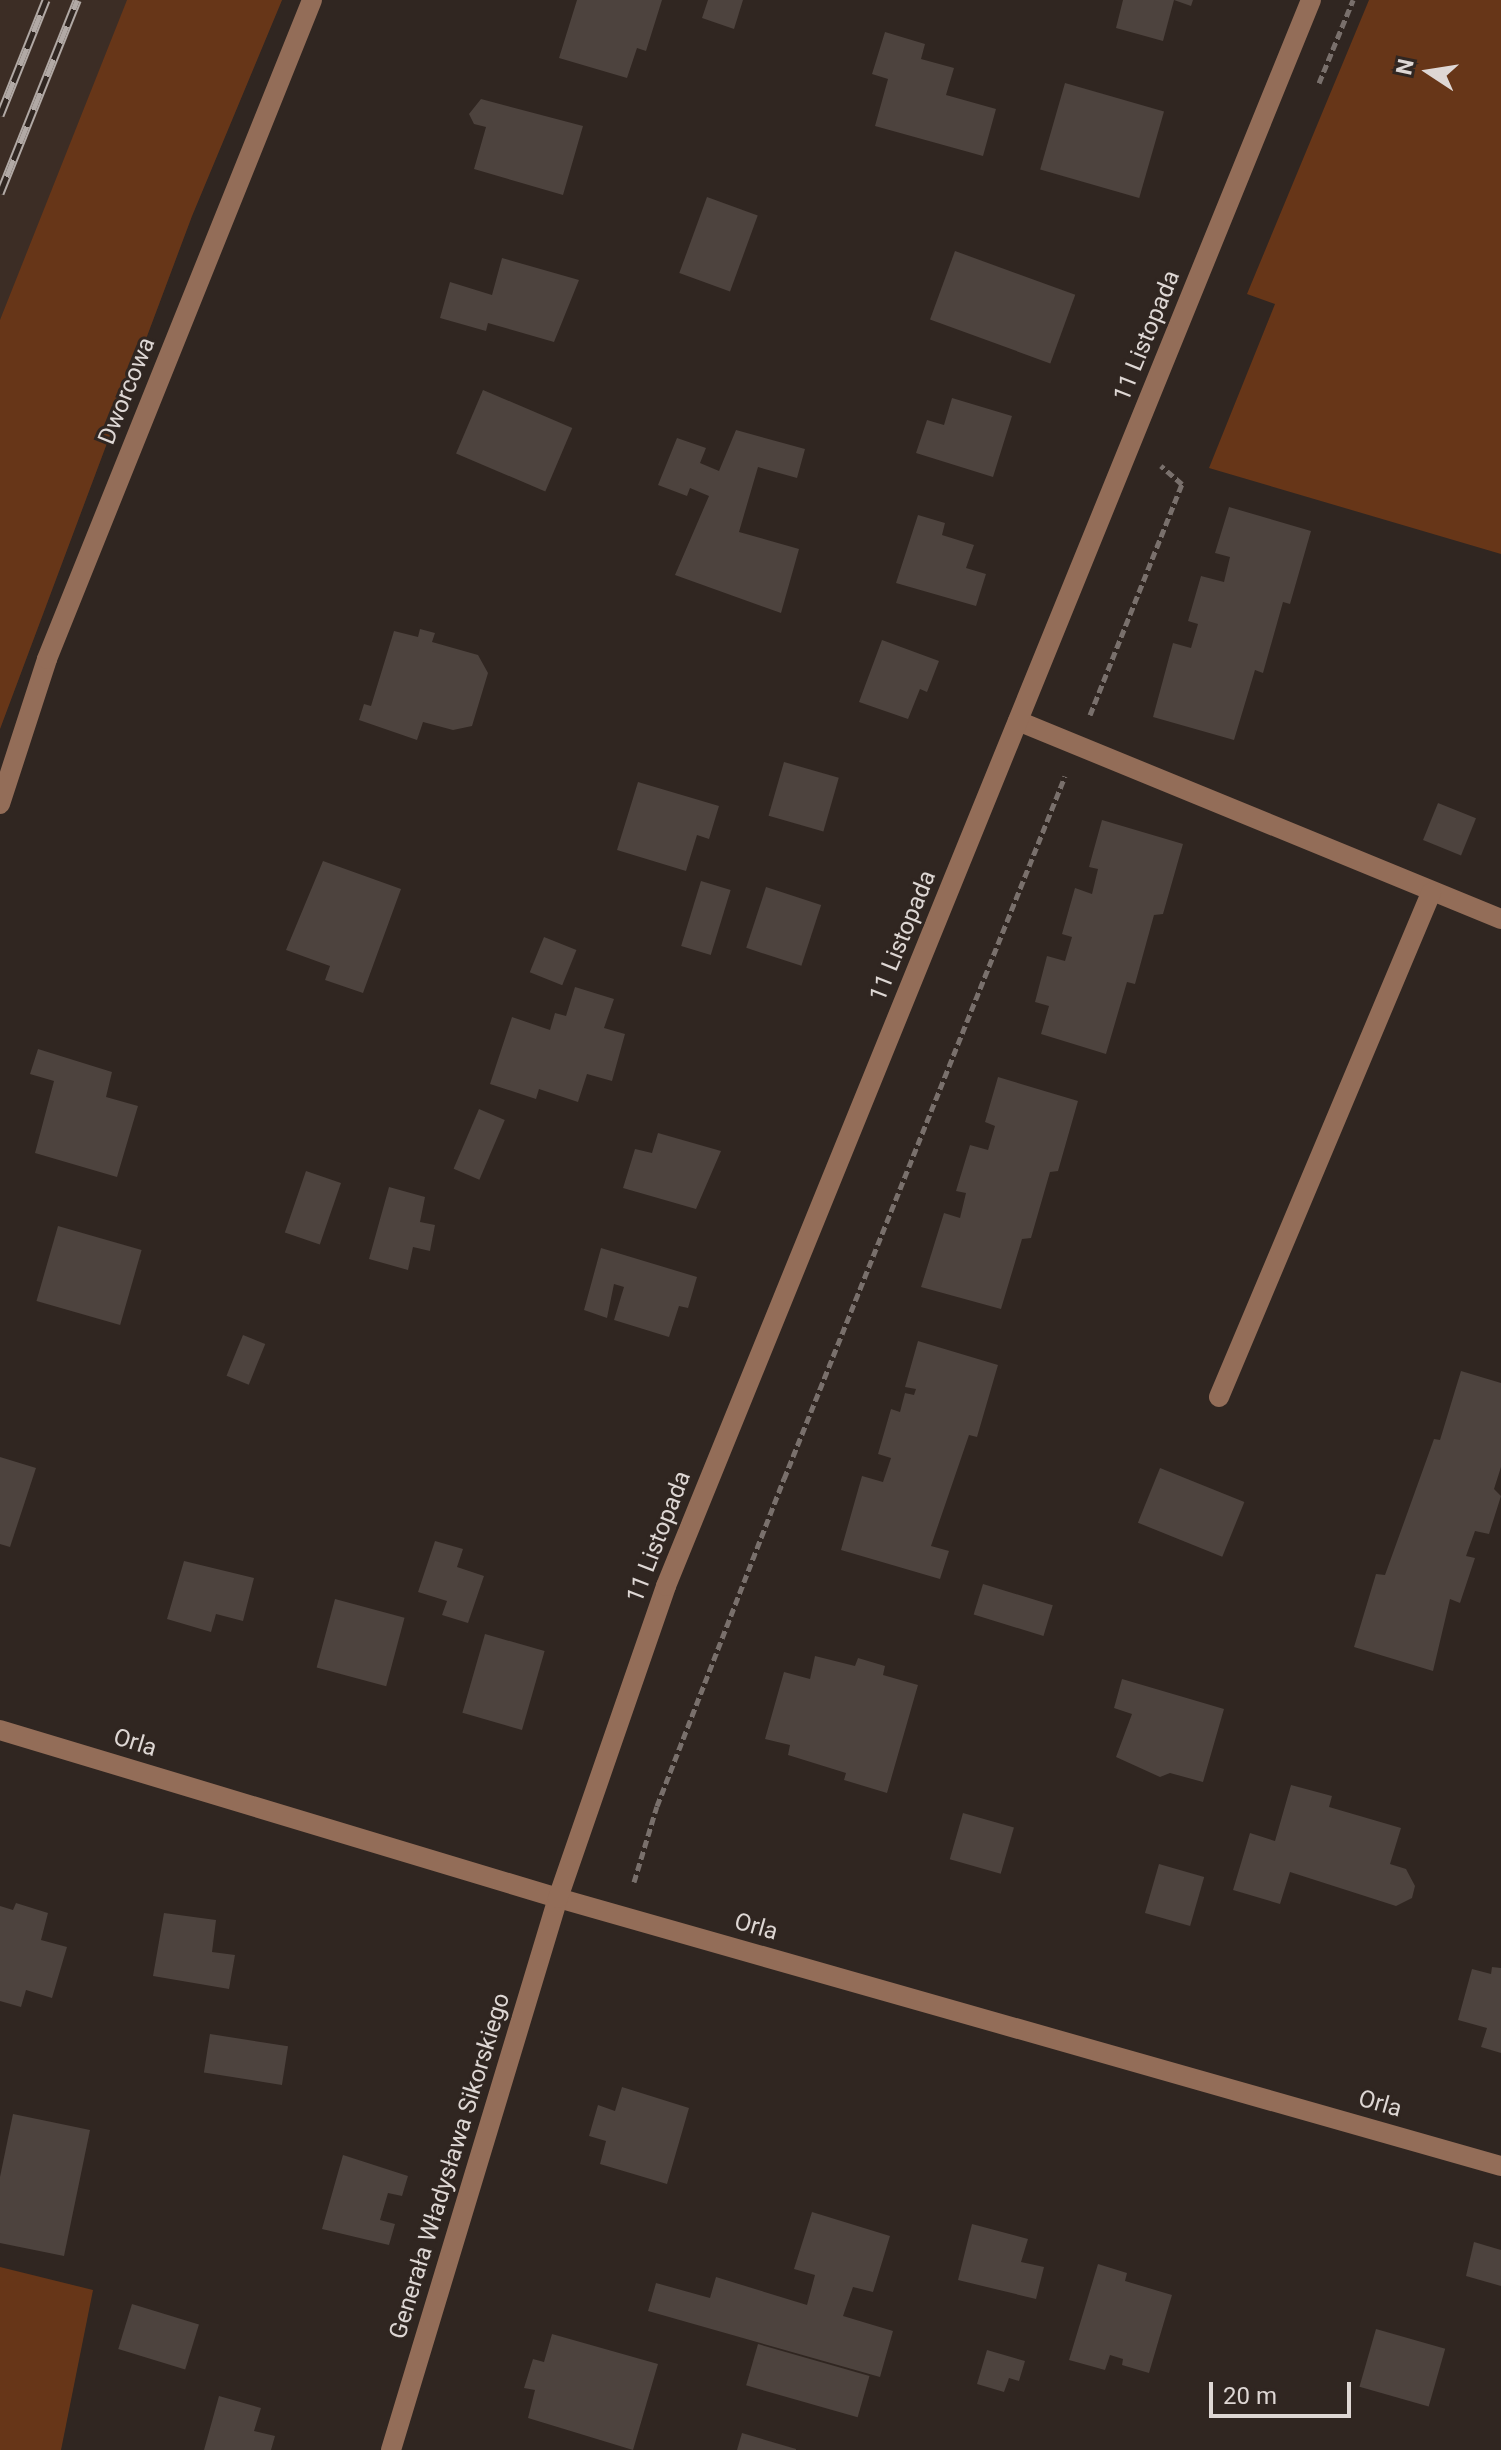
<!DOCTYPE html>
<html>
<head>
<meta charset="utf-8">
<style>
	body { margin:0 }
	#map { position:relative; width:1501px; height:2450px; overflow:hidden; background:#302621; font-family:Roboto,sans-serif }
	div>[style] { position:absolute }
	.built>* { inset:0; background:#3c2d25 }
	.green>* { inset:0; background:#673618 }
	.building>* { inset:0; background:#4d433e; transform-origin:0 0 }
	.path>* { height:5px; margin-top:-2.5px; transform-origin:0; background:repeating-linear-gradient(90deg,#79706c 0 8px,transparent 0 12px) }
	.minor>* { height:20px; margin:-10px; padding:0 10px; transform-origin:10px; border-radius:10px; background:#936d58 }
	.rail>* { height:9px; margin-top:-4.5px; transform-origin:0; background:repeating-linear-gradient(90deg,#302621 0 18px,#b1a9a5 0 36px); box-sizing:border-box; border-block:2px solid #b1a9a5 }
	span { translate:-50% -50%; white-space:nowrap; text-align:center; line-height:1.15; -webkit-text-stroke:6px #302621; paint-order:stroke }
	.street-label { font-size:24px; color:#ded7d4 }
	.north { position:absolute; left:1389px; top:32px; width:80px; height:80px; -webkit-text-stroke:6px #302621; paint-order:stroke; rotate:282deg; font-size:22px; font-weight:700; line-height:32px; text-align:center; color:#ded7d4 }
	.north::after { content:''; display:block; margin:auto; width:28px; height:36px; background:#ded7d4; clip-path:polygon(50% 0,100% 100%,50% 72%,0 100%) }
	.scale { position:absolute; left:1209px; top:2382px; width:142px; height:36px; box-sizing:border-box; border:4px solid #ded7d4; border-top:0; padding-left:10px; font-size:24px; line-height:28px; white-space:nowrap; color:#ded7d4; -webkit-text-stroke:6px #302621; paint-order:stroke }
</style>
</head>
<body>
<div id="map">
	<div class="built">
		<div style="clip-path:polygon(0 0,282px 0,192px 216px,0 729px)"></div>
	</div>
	<div class="green">
		<div style="clip-path:polygon(127px 0,282px 0,192px 216px,0 729px,0 320px)"></div>
		<div style="clip-path:polygon(1369px 0,1501px 0,1501px 554px,1209px 468px,1275px 304px,1247px 294px)"></div>
		<div style="clip-path:polygon(0 2267px,93px 2290px,61px 2450px,0 2450px)"></div>
	</div>
	<div class="building">
		<div style="clip-path:polygon(577px 0,662px 0,646px 51px,637px 48px,627px 78px,559px 58px)"></div>
		<div style="clip-path:polygon(708px 0,743px 0,734px 29px,702px 18px)"></div>
		<div style="clip-path:polygon(1123px 0,1174px 0,1163px 41px,1116px 28px)"></div>
		<div style="clip-path:polygon(1174px 0,1193px 0,1191px 6px)"></div>
		<div style="clip-path:polygon(885px 32px,925px 44px,921px 59px,954px 68px,946px 95px,996px 109px,983px 156px,875px 126px,888px 79px,872px 74px)"></div>
		<div style="left:1065px;top:83px;width:103px;height:90px;rotate:16deg"></div>
		<div style="clip-path:polygon(481px 99px,583px 126px,563px 195px,474px 169px,486px 127px,474px 124px,469px 114px)"></div>
		<div style="left:707px;top:197px;width:54px;height:81px;rotate:20deg"></div>
		<div style="left:955px;top:251px;width:128px;height:73px;rotate:20deg"></div>
		<div style="clip-path:polygon(502px 258px,579px 280px,554px 342px,488px 323px,486px 331px,440px 318px,450px 282px,492px 295px)"></div>
		<div style="left:483px;top:390px;width:97px;height:69px;rotate:23deg"></div>
		<div style="clip-path:polygon(952px 398px,1012px 416px,993px 477px,916px 453px,927px 420px,944px 425px)"></div>
		<div style="clip-path:polygon(736px 430px,805px 449px,797px 478px,758px 467px,739px 532px,799px 549px,781px 613px,675px 575px,709px 496px,690px 488px,687px 496px,658px 485px,677px 438px,706px 448px,700px 463px,719px 471px)"></div>
		<div style="clip-path:polygon(1229px 507px,1311px 531px,1290px 604px,1283px 602px,1263px 673px,1255px 670px,1234px 740px,1153px 717px,1173px 643px,1191px 648px,1198px 624px,1188px 621px,1201px 576px,1224px 582px,1230px 557px,1215px 553px)"></div>
		<div style="clip-path:polygon(918px 515px,945px 523px,942px 535px,974px 545px,966px 568px,986px 574px,976px 606px,896px 583px)"></div>
		<div style="clip-path:polygon(420px 629px,435px 633px,432px 642px,478px 655px,488px 673px,472px 726px,453px 730px,423px 722px,417px 740px,359px 720px,364px 704px,371px 706px,394px 631px,418px 637px)"></div>
		<div style="clip-path:polygon(882px 640px,939px 661px,927px 692px,920px 689px,908px 719px,859px 702px)"></div>
		<div style="left:784px;top:762px;width:57px;height:56px;rotate:16deg"></div>
		<div style="clip-path:polygon(638px 782px,719px 806px,709px 839px,697px 835px,686px 871px,617px 850px)"></div>
		<div style="left:1438px;top:803px;width:41px;height:40px;rotate:22deg"></div>
		<div style="clip-path:polygon(1102px 820px,1183px 844px,1163px 914px,1154px 915px,1135px 984px,1127px 982px,1106px 1054px,1041px 1034px,1049px 1006px,1035px 1002px,1047px 956px,1065px 961px,1072px 937px,1062px 934px,1075px 888px,1092px 894px,1098px 869px,1089px 867px)"></div>
		<div style="clip-path:polygon(323px 861px,401px 889px,363px 993px,325px 980px,330px 966px,286px 950px)"></div>
		<div style="left:701px;top:881px;width:31px;height:68px;rotate:17deg"></div>
		<div style="left:766px;top:887px;width:58px;height:64px;rotate:18deg"></div>
		<div style="left:544px;top:937px;width:35px;height:38px;rotate:22deg"></div>
		<div style="clip-path:polygon(575px 987px,614px 999px,604px 1028px,625px 1034px,612px 1081px,587px 1074px,578px 1102px,539px 1089px,536px 1099px,490px 1084px,512px 1017px,550px 1030px,555px 1013px,566px 1016px)"></div>
		<div style="clip-path:polygon(38px 1049px,112px 1072px,106px 1097px,138px 1106px,117px 1177px,35px 1153px,54px 1081px,30px 1074px)"></div>
		<div style="clip-path:polygon(998px 1077px,1078px 1101px,1058px 1171px,1050px 1172px,1031px 1238px,1022px 1239px,1001px 1309px,921px 1287px,944px 1213px,960px 1218px,966px 1193px,956px 1191px,970px 1145px,988px 1150px,995px 1126px,985px 1122px)"></div>
		<div style="left:479px;top:1109px;width:28px;height:65px;rotate:23deg"></div>
		<div style="clip-path:polygon(658px 1133px,721px 1151px,696px 1209px,623px 1188px,635px 1149px,652px 1153px)"></div>
		<div style="left:306px;top:1171px;width:37px;height:65px;rotate:19deg"></div>
		<div style="clip-path:polygon(389px 1187px,425px 1197px,420px 1222px,435px 1225px,430px 1251px,413px 1247px,408px 1270px,369px 1259px)"></div>
		<div style="left:58px;top:1226px;width:87px;height:78px;rotate:16deg"></div>
		<div style="clip-path:polygon(601px 1248px,697px 1277px,688px 1308px,679px 1306px,669px 1337px,614px 1320px,624px 1287px,614px 1284px,607px 1318px,584px 1310px)"></div>
		<div style="left:243px;top:1335px;width:24px;height:44px;rotate:22deg"></div>
		<div style="clip-path:polygon(918px 1341px,998px 1365px,977px 1437px,969px 1435px,931px 1546px,949px 1551px,940px 1579px,841px 1550px,862px 1476px,883px 1482px,891px 1458px,878px 1454px,891px 1409px,900px 1412px,905px 1393px,914px 1395px,916px 1389px,905px 1387px)"></div>
		<div style="clip-path:polygon(1461px 1371px,1501px 1383px,1501px 1467px,1494px 1489px,1501px 1496px,1489px 1534px,1475px 1531px,1466px 1556px,1475px 1558px,1460px 1603px,1450px 1599px,1433px 1671px,1354px 1647px,1376px 1574px,1385px 1575px,1434px 1439px,1440px 1440px)"></div>
		<div style="clip-path:polygon(0 1457px,36px 1468px,10px 1547px,0 1544px)"></div>
		<div style="left:1160px;top:1468px;width:91px;height:59px;rotate:22deg"></div>
		<div style="clip-path:polygon(435px 1541px,463px 1549px,457px 1567px,484px 1576px,468px 1623px,442px 1615px,447px 1601px,418px 1592px)"></div>
		<div style="clip-path:polygon(184px 1561px,254px 1578px,243px 1621px,216px 1614px,211px 1632px,167px 1619px)"></div>
		<div style="left:983px;top:1584px;width:73px;height:32px;rotate:17deg"></div>
		<div style="left:335px;top:1599px;width:72px;height:71px;rotate:15deg"></div>
		<div style="left:485px;top:1634px;width:62px;height:82px;rotate:16deg"></div>
		<div style="clip-path:polygon(815px 1656px,855px 1666px,858px 1658px,885px 1666px,883px 1675px,918px 1685px,887px 1793px,844px 1780px,846px 1773px,788px 1755px,790px 1745px,765px 1739px,784px 1672px,810px 1679px)"></div>
		<div style="clip-path:polygon(1122px 1679px,1224px 1709px,1203px 1782px,1170px 1773px,1160px 1777px,1116px 1757px,1132px 1714px,1114px 1708px)"></div>
		<div style="clip-path:polygon(1291px 1785px,1332px 1796px,1329px 1807px,1401px 1828px,1390px 1864px,1406px 1869px,1415px 1886px,1412px 1898px,1396px 1906px,1290px 1872px,1280px 1904px,1233px 1890px,1250px 1833px,1275px 1841px)"></div>
		<div style="left:963px;top:1813px;width:53px;height:48px;rotate:16deg"></div>
		<div style="left:1159px;top:1864px;width:47px;height:51px;rotate:16deg"></div>
		<div style="clip-path:polygon(16px 1903px,48px 1913px,41px 1940px,67px 1947px,52px 1998px,26px 1990px,21px 2007px,0 2001px,0 1906px,13px 1910px)"></div>
		<div style="clip-path:polygon(164px 1913px,216px 1920px,212px 1952px,235px 1955px,229px 1989px,153px 1976px)"></div>
		<div style="clip-path:polygon(1492px 1967px,1501px 1968px,1501px 2053px,1481px 2047px,1487px 2028px,1458px 2020px,1472px 1969px,1491px 1974px)"></div>
		<div style="left:210px;top:2034px;width:79px;height:39px;rotate:9deg"></div>
		<div style="clip-path:polygon(622px 2087px,689px 2108px,667px 2184px,600px 2164px,606px 2141px,589px 2136px,598px 2105px,615px 2111px)"></div>
		<div style="clip-path:polygon(13px 2114px,90px 2130px,64px 2256px,0 2243px,0 2177px)"></div>
		<div style="clip-path:polygon(343px 2155px,408px 2176px,402px 2196px,388px 2193px,380px 2220px,395px 2224px,389px 2245px,322px 2229px)"></div>
		<div style="clip-path:polygon(812px 2212px,890px 2236px,873px 2292px,853px 2287px,843px 2316px,893px 2331px,880px 2377px,648px 2311px,656px 2283px,710px 2298px,716px 2277px,807px 2305px,815px 2275px,794px 2269px)"></div>
		<div style="clip-path:polygon(972px 2224px,1028px 2239px,1021px 2262px,1044px 2267px,1036px 2299px,958px 2280px)"></div>
		<div style="clip-path:polygon(1474px 2242px,1501px 2250px,1501px 2286px,1466px 2276px)"></div>
		<div style="clip-path:polygon(1098px 2264px,1127px 2273px,1125px 2281px,1172px 2295px,1149px 2373px,1122px 2365px,1123px 2359px,1110px 2355px,1105px 2370px,1069px 2360px)"></div>
		<div style="left:132px;top:2304px;width:70px;height:47px;rotate:17deg"></div>
		<div style="left:1376px;top:2329px;width:72px;height:60px;rotate:16deg"></div>
		<div style="clip-path:polygon(552px 2334px,658px 2364px,633px 2450px,528px 2418px,535px 2390px,524px 2388px,533px 2359px,544px 2362px)"></div>
		<div style="left:758px;top:2344px;width:116px;height:43px;rotate:16deg"></div>
		<div style="clip-path:polygon(987px 2350px,1025px 2361px,1019px 2381px,1009px 2378px,1004px 2392px,977px 2384px)"></div>
		<div style="clip-path:polygon(219px 2396px,261px 2408px,254px 2431px,275px 2436px,271px 2450px,204px 2450px)"></div>
		<div style="clip-path:polygon(742px 2433px,796px 2449px,796px 2450px,737px 2450px)"></div>
	</div>
	<div class="path">
		<div style="left:1319px;top:83px;width:90px;rotate:-67.7deg"></div>
		<div style="left:1090px;top:715px;width:249px;rotate:-68.3deg"></div>
		<div style="left:1182px;top:484px;width:28px;rotate:-139deg"></div>
		<div style="left:634px;top:1882px;width:79px;rotate:-73.2deg"></div>
		<div style="left:657px;top:1806px;width:351px;rotate:-68.8deg"></div>
		<div style="left:784px;top:1479px;width:757px;rotate:-68.21deg"></div>
	</div>
	<div class="minor">
		<div style="left:1018px;top:721px;width:522px;rotate:22.29deg"></div>
		<div style="left:0;top:804px;width:152px;rotate:-72deg"></div>
		<div style="left:47px;top:659px;width:710px;rotate:-68.09deg"></div>
		<div style="left:1219px;top:1397px;width:547px;rotate:-67.19deg"></div>
		<div style="left:0;top:1730px;width:583px;rotate:16.76deg"></div>
		<div style="left:558px;top:1898px;width:980px;rotate:15.87deg"></div>
		<div style="left:391px;top:2450px;width:577px;rotate:-73.17deg"></div>
		<div style="left:558px;top:1898px;width:330px;rotate:-70.9deg"></div>
		<div style="left:666px;top:1586px;width:1712px;rotate:-67.87deg"></div>
	</div>
	<div class="rail">
		<div style="left:0;top:115px;width:124px;rotate:-68.2deg"></div>
		<div style="left:0;top:193px;width:208px;rotate:-68.2deg"></div>
	</div>
	<div class="street-label">
		<span style="left:1147px;top:336px;rotate:-68deg">11 Listopada</span>
		<span style="left:127px;top:391px;rotate:-68deg">Dworcowa</span>
		<span style="left:903px;top:936px;rotate:-68deg">11 Listopada</span>
		<span style="left:659px;top:1537px;rotate:-69deg">11 Listopada</span>
		<span style="left:135px;top:1743px;rotate:17deg">Orla</span>
		<span style="left:756px;top:1927px;rotate:16deg">Orla</span>
		<span style="left:1380px;top:2104px;rotate:16deg">Orla</span>
		<span style="left:450px;top:2166px;rotate:-73deg">Generała Władysława Sikorskiego</span>
	</div>
	<div class="north">N</div>
	<div class="scale">20 m</div>
</div>
</body>
</html>
